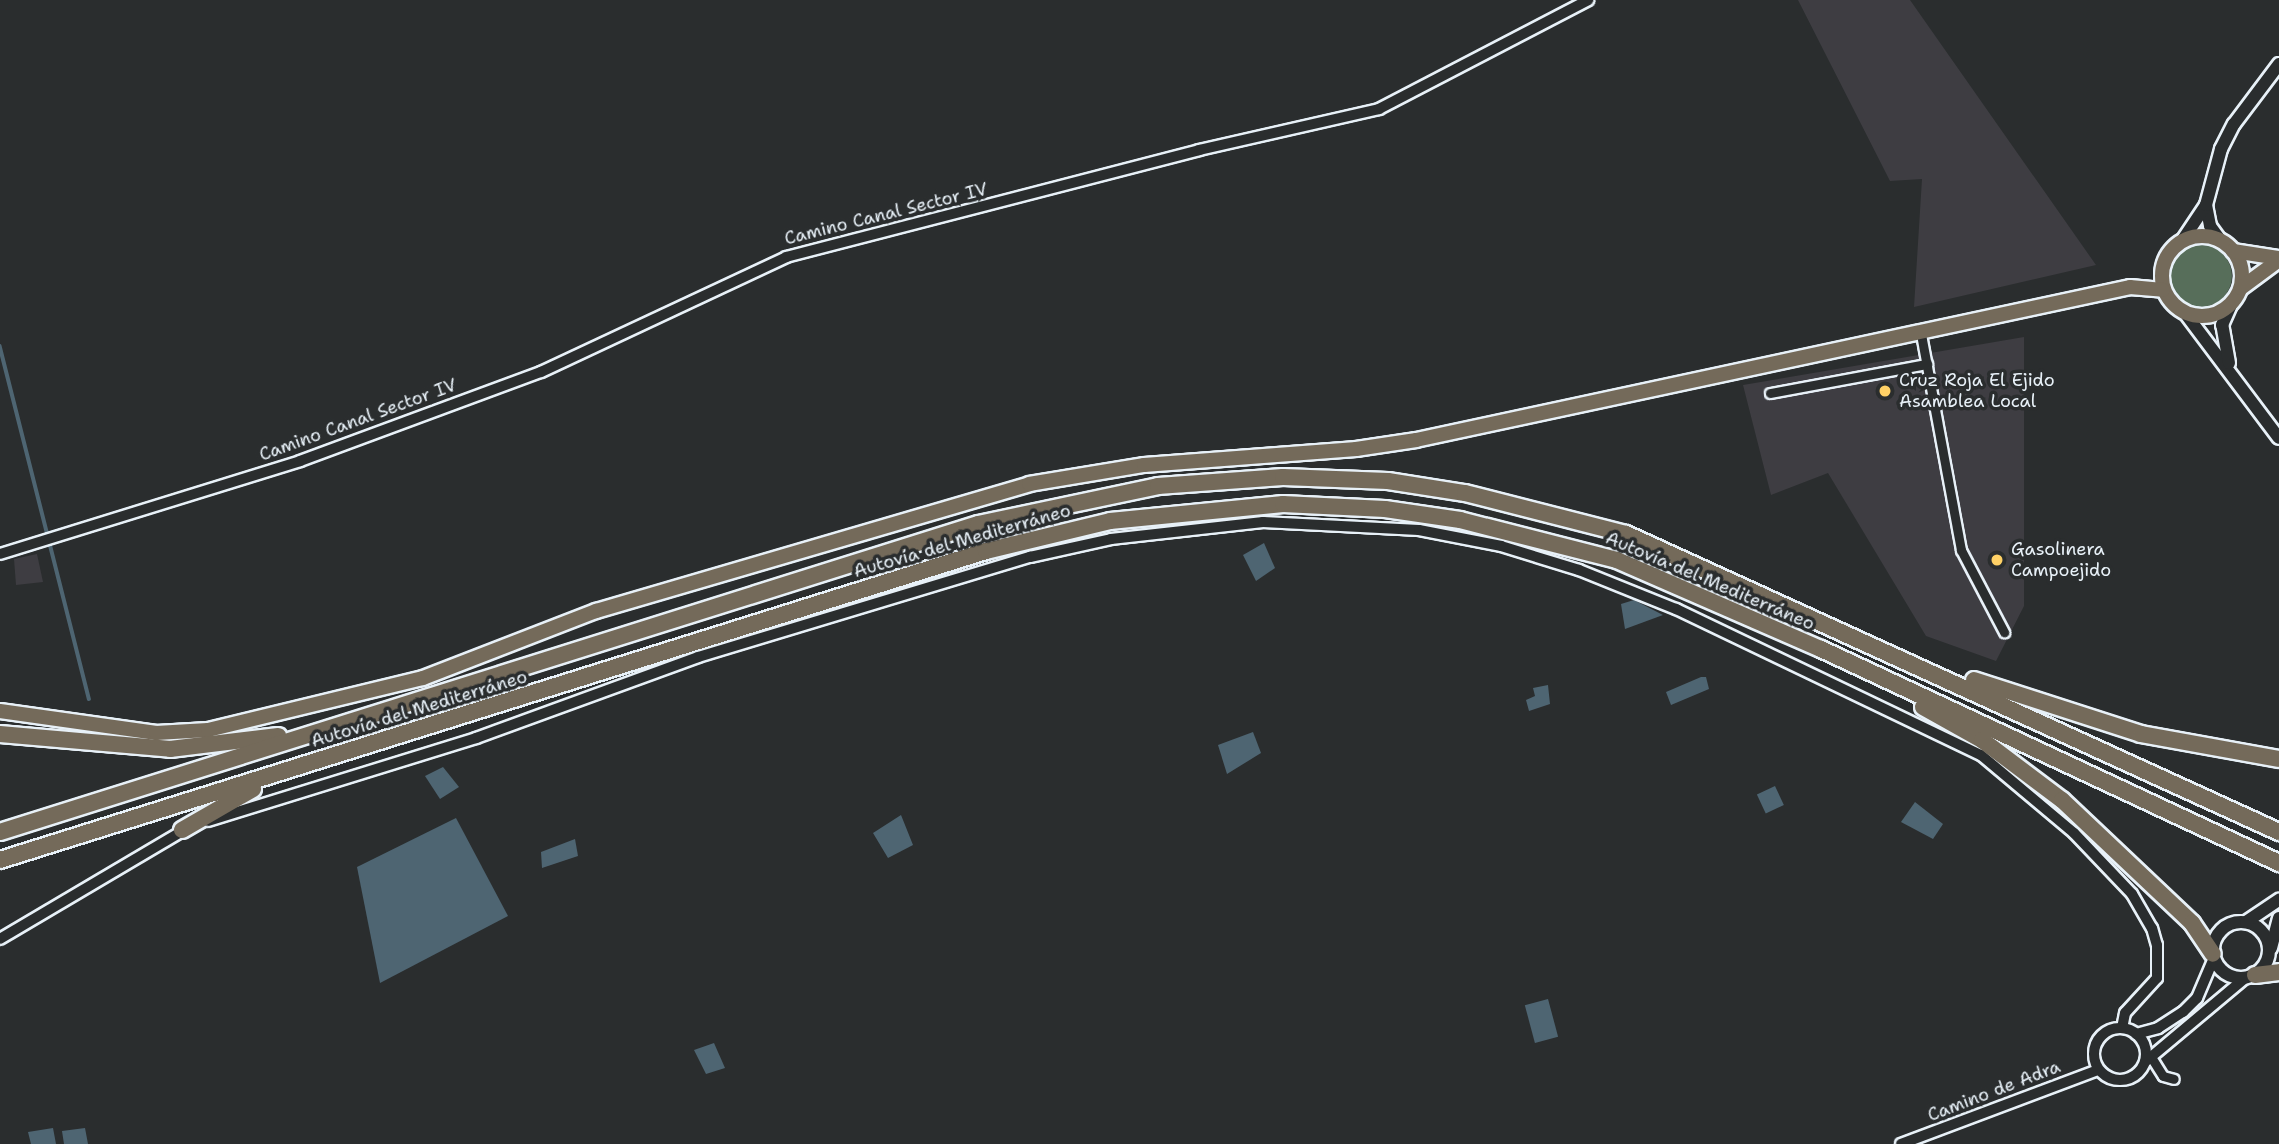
<!DOCTYPE html>
<html>
<head>
<meta charset="utf-8">
<style>
	body { margin:0 }
	#map { position:relative; width:2279px; height:1144px; overflow:hidden; background:#2a2d2e; font-family:"Shantell Sans",sans-serif }
	div>[style] { position:absolute }
	.built>* { inset:0; background:#3e3d42 }
	.green>* { inset:0; background:#576e5a }
	.round { border-radius:50% }
	.water>* { inset:0; background:#4e6572; transform-origin:0 0 }
	.stream>* { height:3.5px; margin:-1.75px; padding:0 1.75px; transform-origin:1.75px; border-radius:1.75px; background:#4e6572 }
	.roads { filter:drop-shadow(2px 0 #e8f1f8) drop-shadow(-2px 0 #e8f1f8) drop-shadow(0 2px #e8f1f8) drop-shadow(0 -2px #e8f1f8) }
	.minor>* { height:9px; margin:-4.5px; padding:0 4.5px; transform-origin:4.5px; border-radius:4.5px; background:#2a2d2e }
	.tertiary>* { height:10px; margin:-5px; padding:0 5px; transform-origin:5px; border-radius:5px; background:#2a2d2e }
	.tertiary>.ring { margin:-5px; padding:0; box-sizing:content-box; background:none; border:10px solid #2a2d2e; border-radius:50% }
	.secondary>* { height:12px; margin:-6px; padding:0 6px; transform-origin:6px; border-radius:6px; background:#2a2d2e }
	.secondary>.ring { margin:-6px; padding:0; box-sizing:content-box; background:none; border:12px solid #2a2d2e; border-radius:50% }
	.primary>* { height:14px; margin:-7px; padding:0 7px; transform-origin:7px; border-radius:7px; background:#746a5a }
	.primary>.ring { margin:-7px; padding:0; box-sizing:content-box; background:none; border:14px solid #746a5a; border-radius:50% }
	.motorway>* { height:16px; margin:-8px; padding:0 8px; transform-origin:8px; border-radius:8px; background:#746a5a }
	.dots>* { width:19px; height:19px; translate:-50% -50%; box-sizing:border-box; border:4px solid #2a2d2e; border-radius:50% }
	span { translate:-50% -50%; white-space:nowrap; text-align:center; line-height:1.15; -webkit-text-stroke:7px #2a2d2e; paint-order:stroke }
	.street-label { font-size:18px; color:#e8f1f8 }
	.poi-label { font-size:18px; color:#e8f1f8 }
	.left { translate:0 -50%; text-align:left }
</style>
</head>
<body>
<div id="map">
	<div class="built">
		<div style="clip-path:polygon(1798px 0,1910px 0,2096px 265px,1914px 307px,1922px 179px,1890px 181px)"></div>
		<div style="clip-path:polygon(2024px 337px,2024px 606px,1996px 661px,1926px 636px,1828px 473px,1771px 495px,1743px 385px)"></div>
		<div style="clip-path:polygon(37px 554px,43px 582px,16px 585px,14px 559px)"></div>
	</div>
	<div class="green">
		<div class="round" style="left:2170px;top:245px;width:62px;height:62px"></div>
	</div>
	<div class="water">
		<div style="clip-path:polygon(1264px 543px,1275px 568px,1256px 581px,1243px 555px)"></div>
		<div style="clip-path:polygon(1634px 600px,1663px 615px,1625px 629px,1621px 604px)"></div>
		<div style="clip-path:polygon(1701px 677px,1706px 677px,1709px 689px,1671px 705px,1666px 692px)"></div>
		<div style="clip-path:polygon(1548px 685px,1550px 704px,1529px 711px,1526px 700px,1535px 696px,1533px 688px)"></div>
		<div style="clip-path:polygon(1253px 732px,1261px 753px,1227px 774px,1218px 745px)"></div>
		<div style="clip-path:polygon(443px 767px,459px 787px,440px 799px,425px 776px)"></div>
		<div style="left:1775px;top:786px;width:21px;height:20px;rotate:65deg"></div>
		<div style="clip-path:polygon(1915px 802px,1943px 824px,1933px 839px,1901px 822px)"></div>
		<div style="clip-path:polygon(901px 815px,913px 845px,888px 858px,873px 833px)"></div>
		<div style="clip-path:polygon(456px 818px,508px 916px,380px 983px,357px 867px)"></div>
		<div style="clip-path:polygon(575px 839px,578px 856px,542px 868px,541px 852px)"></div>
		<div style="left:1548px;top:999px;width:39px;height:24px;rotate:75deg"></div>
		<div style="clip-path:polygon(714px 1043px,725px 1068px,706px 1074px,694px 1050px)"></div>
		<div style="clip-path:polygon(53px 1128px,56px 1144px,31px 1144px,28px 1132px)"></div>
		<div style="clip-path:polygon(85px 1128px,88px 1144px,64px 1144px,62px 1131px)"></div>
	</div>
	<div class="stream">
		<div style="left:0;top:346px;width:364px;rotate:75.8deg"></div>
	</div>
	<div class="roads">
		<div class="minor">
			<div style="left:1921px;top:334px;width:220px;rotate:79.5deg"></div>
			<div style="left:1961px;top:550px;width:93px;rotate:62.3deg"></div>
			<div style="left:1770px;top:393px;width:160px;rotate:-10.5deg"></div>
			<div style="left:2151px;top:1057px;width:22px;rotate:58deg"></div>
			<div style="left:2163px;top:1076px;width:11px;rotate:15deg"></div>
		</div>
		<div class="tertiary">
			<div style="left:0;top:554px;width:314px;rotate:-17.2deg"></div>
			<div style="left:300px;top:461px;width:257px;rotate:-20.3deg"></div>
			<div style="left:541px;top:372px;width:271px;rotate:-25.1deg"></div>
			<div style="left:786px;top:257px;width:427px;rotate:-14.5deg"></div>
			<div style="left:1199px;top:150px;width:185px;rotate:-12.8deg"></div>
			<div style="left:1379px;top:109px;width:236px;rotate:-27.5deg"></div>
			<div style="left:208px;top:821px;width:281px;rotate:-17.2deg"></div>
			<div style="left:476px;top:738px;width:236px;rotate:-20deg"></div>
			<div style="left:698px;top:657px;width:347px;rotate:-16.8deg"></div>
			<div style="left:1030px;top:557px;width:83px;rotate:-12.5deg"></div>
			<div style="left:1111px;top:539px;width:153px;rotate:-6.4deg"></div>
			<div style="left:1263px;top:522px;width:156px;rotate:2.9deg"></div>
			<div style="left:1419px;top:530px;width:84px;rotate:11deg"></div>
			<div style="left:1501px;top:546px;width:82px;rotate:17.1deg"></div>
			<div style="left:1579px;top:570px;width:105px;rotate:21.9deg"></div>
			<div style="left:1676px;top:609px;width:338px;rotate:25.6deg"></div>
			<div style="left:1981px;top:755px;width:121px;rotate:40deg"></div>
			<div style="left:2074px;top:833px;width:84px;rotate:46.4deg"></div>
			<div style="left:2132px;top:894px;width:39px;rotate:60deg"></div>
			<div style="left:2152px;top:928px;width:18px;rotate:74deg"></div>
			<div style="left:2157px;top:945px;width:33px;rotate:90deg"></div>
			<div style="left:2157px;top:978px;width:47px;rotate:132.4deg"></div>
			<div style="left:2125px;top:1013px;width:15px;rotate:101deg"></div>
			<div style="left:0;top:939px;width:216px;rotate:-30.6deg"></div>
			<div class="ring" style="left:2094px;top:1028px;width:42px;height:42px"></div>
			<div style="left:2136px;top:1034px;width:23px;rotate:-15deg"></div>
			<div style="left:2158px;top:1028px;width:30px;rotate:-33deg"></div>
			<div style="left:2183px;top:1012px;width:20px;rotate:-45deg"></div>
			<div style="left:2197px;top:998px;width:43px;rotate:-67deg"></div>
			<div style="left:2145px;top:1062px;width:131px;rotate:-40deg"></div>
			<div style="left:1901px;top:1144px;width:210px;rotate:-20.6deg"></div>
		</div>
		<div class="secondary">
			<div style="left:2206px;top:205px;width:21px;rotate:79deg"></div>
			<div style="left:2210px;top:226px;width:17px;rotate:54deg"></div>
			<div style="left:2182px;top:241px;width:43px;rotate:-56.3deg"></div>
			<div style="left:2206px;top:205px;width:58px;rotate:-75deg"></div>
			<div style="left:2221px;top:149px;width:28px;rotate:-63deg"></div>
			<div style="left:2234px;top:124px;width:75px;rotate:-53.1deg"></div>
			<div style="left:2185px;top:313px;width:156px;rotate:53.1deg"></div>
			<div style="left:2229px;top:363px;width:39px;rotate:-100deg"></div>
			<div style="left:2222px;top:325px;width:24px;rotate:-66deg"></div>
			<div class="ring" style="left:2213px;top:922px;width:44px;height:44px"></div>
			<div style="left:2246px;top:922px;width:40px;rotate:-34deg"></div>
			<div style="left:2271px;top:948px;width:31px;rotate:-75deg"></div>
		</div>
		<div class="primary">
			<div class="ring" style="left:2162px;top:236px;width:66px;height:66px"></div>
			<div style="left:2233px;top:251px;width:47px;rotate:8.7deg"></div>
			<div style="left:2241px;top:288px;width:47px;rotate:-36.4deg"></div>
			<div style="left:0;top:711px;width:158px;rotate:8deg"></div>
			<div style="left:156px;top:733px;width:52px;rotate:-3.3deg"></div>
			<div style="left:208px;top:730px;width:221px;rotate:-13.6deg"></div>
			<div style="left:423px;top:678px;width:186px;rotate:-21.2deg"></div>
			<div style="left:596px;top:611px;width:451px;rotate:-16.3deg"></div>
			<div style="left:1029px;top:484px;width:117px;rotate:-9.4deg"></div>
			<div style="left:1144px;top:465px;width:213px;rotate:-4.3deg"></div>
			<div style="left:1356px;top:449px;width:61px;rotate:-8.5deg"></div>
			<div style="left:1416px;top:440px;width:730px;rotate:-12.09deg"></div>
			<div style="left:2130px;top:287px;width:33px;rotate:5deg"></div>
		</div>
		<div class="motorway">
			<div style="left:1974px;top:680px;width:176px;rotate:17.9deg"></div>
			<div style="left:2141px;top:734px;width:140px;rotate:10.3deg"></div>
			<div style="left:1923px;top:707px;width:68px;rotate:29.2deg"></div>
			<div style="left:1982px;top:740px;width:100px;rotate:36.9deg"></div>
			<div style="left:2062px;top:800px;width:179px;rotate:43.4deg"></div>
			<div style="left:2192px;top:923px;width:37px;rotate:56deg"></div>
			<div style="left:0;top:734px;width:171px;rotate:5deg"></div>
			<div style="left:170px;top:749px;width:109px;rotate:-6.9deg"></div>
			<div style="left:182px;top:830px;width:82px;rotate:-30deg"></div>
			<div style="left:0;top:832px;width:1025px;rotate:-17.48deg"></div>
			<div style="left:978px;top:524px;width:184px;rotate:-11.9deg"></div>
			<div style="left:1158px;top:486px;width:125px;rotate:-4.1deg"></div>
			<div style="left:1283px;top:477px;width:105px;rotate:2.2deg"></div>
			<div style="left:1388px;top:481px;width:78px;rotate:8.9deg"></div>
			<div style="left:1465px;top:493px;width:166px;rotate:14.3deg"></div>
			<div style="left:1626px;top:534px;width:718px;rotate:24.53deg"></div>
			<div style="left:0;top:860px;width:1033px;rotate:-17.4deg"></div>
			<div style="left:986px;top:551px;width:128px;rotate:-13.6deg"></div>
			<div style="left:1110px;top:521px;width:174px;rotate:-5.6deg"></div>
			<div style="left:1283px;top:504px;width:102px;rotate:2.8deg"></div>
			<div style="left:1385px;top:509px;width:76px;rotate:8.3deg"></div>
			<div style="left:1460px;top:520px;width:162px;rotate:14.3deg"></div>
			<div style="left:1617px;top:560px;width:223px;rotate:23.6deg"></div>
			<div style="left:1821px;top:649px;width:506px;rotate:25.04deg"></div>
			<div style="left:2255px;top:975px;width:24px;rotate:-7deg"></div>
		</div>
	</div>
	<div class="dots">
		<div style="left:1885px;top:391px;background:#ffd166"></div>
		<div style="left:1997px;top:560px;background:#ffd166"></div>
	</div>
	<div class="street-label">
		<span style="left:886px;top:214px;rotate:-14deg">Camino Canal Sector IV</span>
		<span style="left:358px;top:420px;rotate:-20deg">Camino Canal Sector IV</span>
		<span style="left:962px;top:541px;rotate:-16deg">Autovía del Mediterráneo</span>
		<span style="left:1710px;top:581px;rotate:23deg">Autovía del Mediterráneo</span>
		<span style="left:419px;top:709px;rotate:-17deg">Autovía del Mediterráneo</span>
		<span style="left:1994px;top:1091px;rotate:-21deg">Camino de Adra</span>
	</div>
	<div class="poi-label">
		<span class="left" style="left:1899px;top:391px">Cruz Roja El Ejido<br>Asamblea Local</span>
		<span class="left" style="left:2011px;top:560px">Gasolinera<br>Campoejido</span>
	</div>
</div>
</body>
</html>
